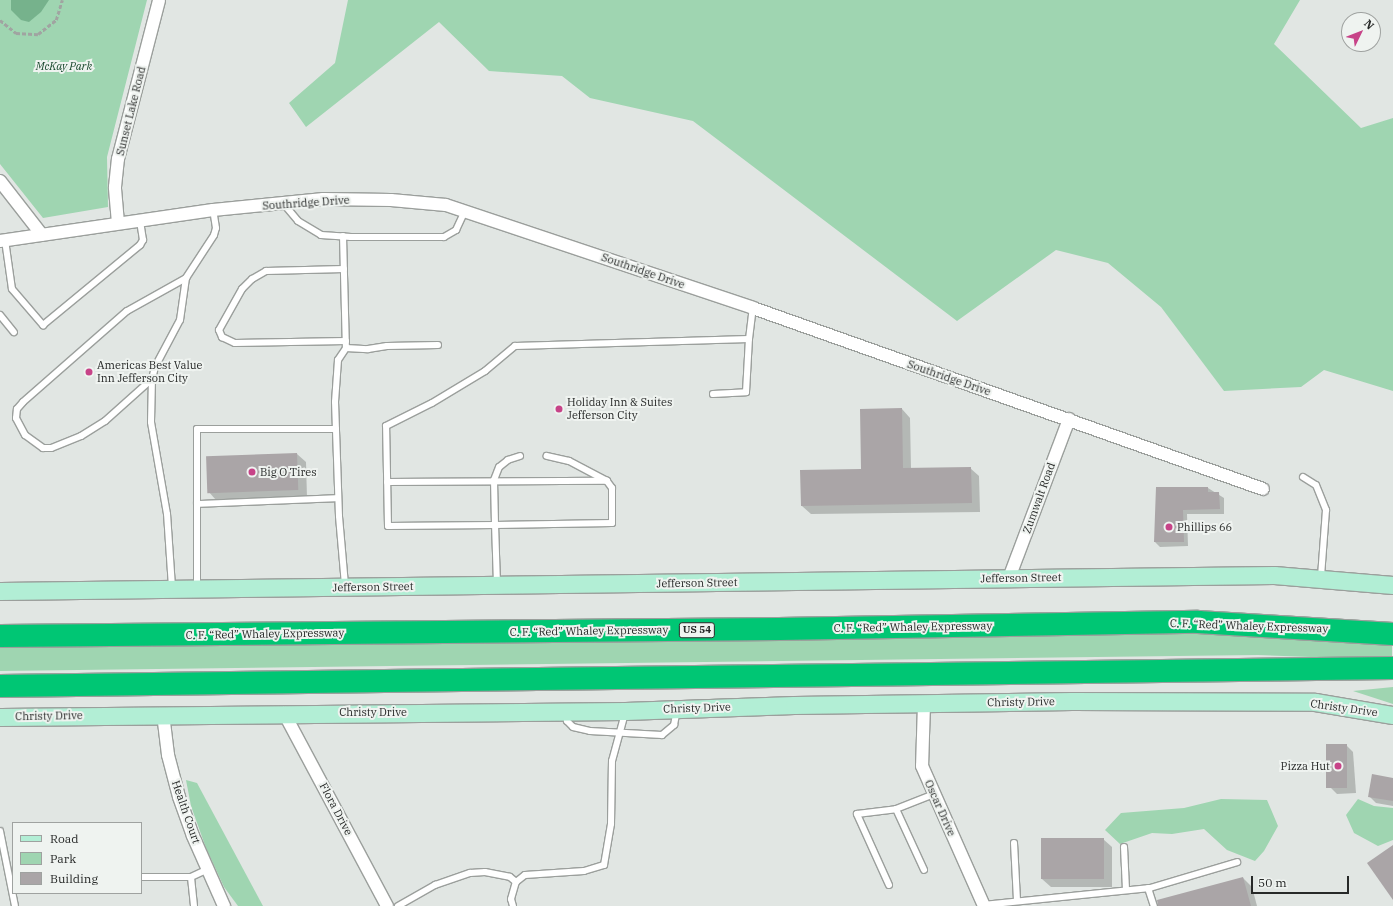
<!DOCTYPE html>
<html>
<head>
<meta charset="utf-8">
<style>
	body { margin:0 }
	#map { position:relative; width:1393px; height:906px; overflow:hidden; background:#e1e6e3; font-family:"IBM Plex Serif",serif }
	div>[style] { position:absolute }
	.green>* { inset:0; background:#9fd5b1 }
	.water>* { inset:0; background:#76b28c }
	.shadow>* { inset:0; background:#0003 }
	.building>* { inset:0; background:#aaa5a7; transform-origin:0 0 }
	.path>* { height:2.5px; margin-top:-1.25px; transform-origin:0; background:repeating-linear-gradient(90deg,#a0a4a1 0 4px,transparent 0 6px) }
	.roads { filter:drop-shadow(1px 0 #9b9f9c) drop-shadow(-1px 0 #9b9f9c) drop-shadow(0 1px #9b9f9c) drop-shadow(0 -1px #9b9f9c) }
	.lane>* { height:6px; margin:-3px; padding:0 3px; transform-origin:3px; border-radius:3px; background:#fff }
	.street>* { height:12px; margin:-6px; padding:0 6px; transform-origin:6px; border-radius:6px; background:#fff }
	.secondary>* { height:17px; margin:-8.5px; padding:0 8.5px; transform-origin:8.5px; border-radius:8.5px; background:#b2eed5 }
	.highway>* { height:22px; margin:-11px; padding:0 11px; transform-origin:11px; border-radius:11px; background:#00c674 }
	.dots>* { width:11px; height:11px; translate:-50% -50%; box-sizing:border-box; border:2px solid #eff3f0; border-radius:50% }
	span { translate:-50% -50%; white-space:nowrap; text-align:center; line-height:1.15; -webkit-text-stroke:4px #eff3f0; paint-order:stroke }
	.shield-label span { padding:1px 3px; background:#eff3f0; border:1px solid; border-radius:3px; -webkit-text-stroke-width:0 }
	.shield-label { font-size:10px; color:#272928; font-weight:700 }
	.park-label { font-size:11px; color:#18472c; font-style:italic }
	.street-label { font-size:11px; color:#272928 }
	.poi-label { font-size:11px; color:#272928 }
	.left { translate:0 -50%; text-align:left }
	.right { translate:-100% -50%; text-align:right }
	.legend { position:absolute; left:12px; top:822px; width:130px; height:72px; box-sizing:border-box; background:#eff3f0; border:1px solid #9fa2a0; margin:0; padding:5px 7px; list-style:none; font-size:12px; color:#272928 }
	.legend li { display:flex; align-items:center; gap:8px; height:20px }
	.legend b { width:20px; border:1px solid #9fa2a0 }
	.north { position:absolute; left:1341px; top:12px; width:40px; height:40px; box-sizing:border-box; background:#eff3f0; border:1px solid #9fa2a0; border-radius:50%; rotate:47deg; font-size:11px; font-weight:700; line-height:16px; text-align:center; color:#272928 }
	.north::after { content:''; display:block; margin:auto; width:14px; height:18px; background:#c74388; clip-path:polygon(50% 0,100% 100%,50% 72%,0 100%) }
	.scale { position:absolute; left:1251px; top:876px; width:98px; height:18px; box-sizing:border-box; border:2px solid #272928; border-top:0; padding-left:5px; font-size:12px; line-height:14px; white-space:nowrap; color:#272928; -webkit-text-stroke:3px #eff3f0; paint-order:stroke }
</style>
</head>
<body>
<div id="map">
	<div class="green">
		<div style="clip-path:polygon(0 0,147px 0,107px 157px,108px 207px,43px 218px,0 164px)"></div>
		<div style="clip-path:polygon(348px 0,1300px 0,1274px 44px,1361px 128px,1393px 118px,1393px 391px,1324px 370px,1301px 387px,1224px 391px,1161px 307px,1108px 263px,1056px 250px,957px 321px,693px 121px,590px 98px,562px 76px,489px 71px,439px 22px,306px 127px,289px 103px,335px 63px)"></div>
		<div style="clip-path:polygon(1214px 630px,1392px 643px,1392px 660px,1258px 655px,0 671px,0 644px)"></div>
		<div style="clip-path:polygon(1393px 687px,1393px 704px,1353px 691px)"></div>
		<div style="clip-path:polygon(186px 780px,197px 783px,263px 906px,238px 906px,224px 887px,206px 848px,191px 806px)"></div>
		<div style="clip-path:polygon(1221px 799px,1267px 800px,1278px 826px,1264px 851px,1255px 861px,1227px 850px,1204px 829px,1172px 834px,1152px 833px,1120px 844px,1105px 830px,1121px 813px,1184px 808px)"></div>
		<div style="clip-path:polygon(1358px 799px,1374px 806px,1393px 808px,1393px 840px,1378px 846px,1354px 833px,1346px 815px)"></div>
	</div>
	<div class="water">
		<div style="clip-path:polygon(11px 0,49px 0,41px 12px,29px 22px,21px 20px,11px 10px)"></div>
	</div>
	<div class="shadow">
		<div style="clip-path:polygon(902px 409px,910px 418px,911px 469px,970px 468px,979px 476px,980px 512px,811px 514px,802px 506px,862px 470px)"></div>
		<div style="clip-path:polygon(297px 454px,306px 462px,307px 498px,216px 500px,208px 491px)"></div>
		<div style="clip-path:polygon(1157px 488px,1208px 488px,1224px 498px,1224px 514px,1187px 514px,1188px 546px,1160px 547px,1155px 542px)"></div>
		<div style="clip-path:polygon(1346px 745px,1353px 752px,1356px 793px,1337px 794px,1330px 787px)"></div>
		<div style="clip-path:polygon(1393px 779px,1393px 806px,1376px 803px,1370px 797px)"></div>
		<div style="clip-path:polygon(1103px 839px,1112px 847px,1112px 887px,1051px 887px,1042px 879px)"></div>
		<div style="clip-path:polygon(1243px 878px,1252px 887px,1257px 906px,1162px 906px)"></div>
	</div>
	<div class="building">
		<div style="clip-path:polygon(902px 408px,903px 468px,971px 467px,972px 503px,801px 506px,800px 470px,861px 469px,860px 409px)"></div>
		<div style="left:297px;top:453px;width:37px;height:91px;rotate:88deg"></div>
		<div style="clip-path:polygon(1156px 487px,1208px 487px,1208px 492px,1219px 492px,1220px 509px,1183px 510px,1184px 542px,1154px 542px)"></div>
		<div style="left:1326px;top:744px;width:21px;height:44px"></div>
		<div style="clip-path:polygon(1372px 774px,1393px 778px,1393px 801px,1368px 797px)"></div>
		<div style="left:1041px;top:838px;width:63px;height:41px"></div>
		<div style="clip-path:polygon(1393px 845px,1393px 900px,1367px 863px)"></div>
		<div style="clip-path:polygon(1243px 877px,1251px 906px,1158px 906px,1157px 900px)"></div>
	</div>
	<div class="path">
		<div style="left:0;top:20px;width:21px;rotate:39deg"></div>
		<div style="left:16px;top:33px;width:22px;rotate:3deg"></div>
		<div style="left:38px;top:34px;width:23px;rotate:-38deg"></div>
		<div style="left:56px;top:20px;width:21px;rotate:-73deg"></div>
	</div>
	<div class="roads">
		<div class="lane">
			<div style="left:283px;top:203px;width:23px;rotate:50deg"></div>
			<div style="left:298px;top:221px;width:27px;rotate:31deg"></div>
			<div style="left:321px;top:235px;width:30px;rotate:4deg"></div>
			<div style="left:351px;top:237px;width:93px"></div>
			<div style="left:444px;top:237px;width:14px;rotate:-30deg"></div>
			<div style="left:456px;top:230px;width:21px;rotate:-65deg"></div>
			<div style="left:343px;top:236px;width:112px;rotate:88.5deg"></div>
			<div style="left:346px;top:348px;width:22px;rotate:3deg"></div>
			<div style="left:368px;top:349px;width:19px;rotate:-9deg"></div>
			<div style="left:387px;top:346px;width:51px;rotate:-1.1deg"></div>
			<div style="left:5px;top:240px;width:49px;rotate:81.9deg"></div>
			<div style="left:12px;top:289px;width:48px;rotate:49.3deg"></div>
			<div style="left:43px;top:325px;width:126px;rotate:-39.5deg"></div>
			<div style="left:140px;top:245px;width:6px;rotate:-59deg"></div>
			<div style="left:143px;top:240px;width:20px;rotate:-99deg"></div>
			<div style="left:344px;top:269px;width:78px;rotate:178.5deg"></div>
			<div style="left:266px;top:271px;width:16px;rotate:150deg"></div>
			<div style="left:252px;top:279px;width:14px;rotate:135deg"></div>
			<div style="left:242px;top:289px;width:47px;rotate:119.3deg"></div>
			<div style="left:219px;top:330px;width:8px;rotate:67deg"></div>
			<div style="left:222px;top:337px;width:14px;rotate:25deg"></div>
			<div style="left:235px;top:343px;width:111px;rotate:-1deg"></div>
			<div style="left:0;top:315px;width:22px;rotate:51deg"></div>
			<div style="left:152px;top:379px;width:63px;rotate:138.2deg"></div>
			<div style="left:105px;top:421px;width:28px;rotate:148deg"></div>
			<div style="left:81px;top:436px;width:32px;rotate:158deg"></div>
			<div style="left:51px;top:448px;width:8px;rotate:180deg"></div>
			<div style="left:43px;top:448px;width:22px;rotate:-144deg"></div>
			<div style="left:25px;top:435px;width:19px;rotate:-118deg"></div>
			<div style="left:16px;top:418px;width:9px;rotate:-84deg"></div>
			<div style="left:17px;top:409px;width:9px;rotate:-49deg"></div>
			<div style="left:23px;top:402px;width:138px;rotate:-41.2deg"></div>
			<div style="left:127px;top:311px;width:68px;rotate:-29.2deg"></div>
			<div style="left:713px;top:394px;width:33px;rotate:-3deg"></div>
			<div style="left:746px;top:392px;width:53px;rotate:-86.8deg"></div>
			<div style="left:520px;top:456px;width:13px;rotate:162deg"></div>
			<div style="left:508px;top:460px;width:11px;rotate:142deg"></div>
			<div style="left:499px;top:467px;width:14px;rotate:111deg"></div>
			<div style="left:494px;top:480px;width:45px;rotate:88.7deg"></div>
			<div style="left:495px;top:525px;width:117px;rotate:-1deg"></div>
			<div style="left:612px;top:523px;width:35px;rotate:-90deg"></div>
			<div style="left:612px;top:488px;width:9px;rotate:-126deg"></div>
			<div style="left:607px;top:481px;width:43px;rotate:-152.2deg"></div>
			<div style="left:569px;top:461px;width:23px;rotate:-167deg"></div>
			<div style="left:1303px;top:477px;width:15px;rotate:32deg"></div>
			<div style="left:1316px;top:485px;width:27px;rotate:68deg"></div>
			<div style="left:1326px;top:510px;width:67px;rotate:94.3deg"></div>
			<div style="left:387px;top:482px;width:220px;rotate:-0.3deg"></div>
			<div style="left:197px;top:504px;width:141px;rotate:-2.4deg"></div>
			<div style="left:497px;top:584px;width:59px;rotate:-91.9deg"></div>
			<div style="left:495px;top:525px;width:107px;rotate:179.5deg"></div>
			<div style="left:388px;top:526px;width:100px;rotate:-91.1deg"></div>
			<div style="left:386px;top:426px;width:51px;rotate:-26.6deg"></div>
			<div style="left:432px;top:403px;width:62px;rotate:-31.1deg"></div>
			<div style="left:485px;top:371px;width:39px;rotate:-40deg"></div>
			<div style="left:515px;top:346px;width:234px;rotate:-1.7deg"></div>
			<div style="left:749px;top:339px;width:31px;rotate:-83deg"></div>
			<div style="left:345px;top:585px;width:69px;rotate:-95deg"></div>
			<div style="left:339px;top:516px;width:114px;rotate:-92deg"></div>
			<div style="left:335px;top:402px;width:42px;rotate:-85.9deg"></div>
			<div style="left:338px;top:360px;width:14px;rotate:-56deg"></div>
			<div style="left:172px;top:587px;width:73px;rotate:-93.9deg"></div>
			<div style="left:167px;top:514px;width:93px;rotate:-99.9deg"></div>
			<div style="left:151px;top:422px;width:43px;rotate:-88.7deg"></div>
			<div style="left:152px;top:379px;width:12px;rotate:-76deg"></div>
			<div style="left:155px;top:367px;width:53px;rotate:-62deg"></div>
			<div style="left:180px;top:320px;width:42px;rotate:-81.9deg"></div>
			<div style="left:186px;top:278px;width:51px;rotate:-56.9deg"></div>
			<div style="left:214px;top:235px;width:7px;rotate:-74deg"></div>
			<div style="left:216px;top:228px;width:18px;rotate:-99deg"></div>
			<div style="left:197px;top:587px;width:158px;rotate:-90deg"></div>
			<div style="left:197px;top:429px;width:139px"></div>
			<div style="left:566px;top:713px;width:8px;rotate:83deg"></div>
			<div style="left:567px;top:721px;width:8px;rotate:45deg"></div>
			<div style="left:573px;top:727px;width:17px;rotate:13deg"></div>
			<div style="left:590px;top:731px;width:72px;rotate:3.2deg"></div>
			<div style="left:662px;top:735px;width:16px;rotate:-40deg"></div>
			<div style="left:674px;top:725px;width:15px;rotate:-79deg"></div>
			<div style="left:896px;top:809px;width:67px;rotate:65.3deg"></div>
			<div style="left:0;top:831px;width:76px;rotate:78.7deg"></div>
			<div style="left:1014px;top:843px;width:58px;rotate:87deg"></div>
			<div style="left:1124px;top:847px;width:43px;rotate:87.3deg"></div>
			<div style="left:141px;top:877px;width:50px"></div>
			<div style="left:889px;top:885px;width:78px;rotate:-114.3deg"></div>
			<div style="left:857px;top:814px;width:39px;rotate:-7deg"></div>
			<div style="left:896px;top:809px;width:41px;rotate:-21.5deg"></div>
			<div style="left:1148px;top:888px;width:19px;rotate:72deg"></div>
			<div style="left:983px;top:905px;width:168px;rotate:-5.8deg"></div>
			<div style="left:1150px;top:888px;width:91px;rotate:-16.6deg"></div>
			<div style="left:194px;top:906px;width:29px;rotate:-96deg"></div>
			<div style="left:191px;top:877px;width:19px;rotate:-25deg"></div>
			<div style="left:398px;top:906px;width:43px;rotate:-29.6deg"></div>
			<div style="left:435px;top:885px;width:37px;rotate:-19deg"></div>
			<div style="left:470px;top:873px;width:15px;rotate:-4deg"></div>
			<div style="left:485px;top:872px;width:25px;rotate:11deg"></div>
			<div style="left:510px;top:877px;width:8px;rotate:40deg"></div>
			<div style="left:513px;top:906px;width:7px;rotate:-106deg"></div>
			<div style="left:511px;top:899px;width:18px;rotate:-74deg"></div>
			<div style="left:516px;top:882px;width:11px;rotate:-38deg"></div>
			<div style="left:525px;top:875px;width:59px;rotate:-3.9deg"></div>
			<div style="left:584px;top:871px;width:21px;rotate:-17deg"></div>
			<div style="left:604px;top:865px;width:42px;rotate:-80.3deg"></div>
			<div style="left:611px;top:824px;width:63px;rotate:-89.1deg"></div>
			<div style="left:612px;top:761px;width:50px;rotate:-74.8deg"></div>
		</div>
		<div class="street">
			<div style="left:0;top:181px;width:68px;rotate:52.1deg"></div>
			<div style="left:118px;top:223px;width:36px;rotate:-95deg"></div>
			<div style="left:115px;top:187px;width:28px;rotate:-84deg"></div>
			<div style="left:118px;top:159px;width:164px;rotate:-75.5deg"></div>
			<div style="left:0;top:241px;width:215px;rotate:-8.3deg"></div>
			<div style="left:213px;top:210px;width:111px;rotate:-5.7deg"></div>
			<div style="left:323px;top:199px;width:68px;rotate:0.8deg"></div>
			<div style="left:391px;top:200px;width:55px;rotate:5.2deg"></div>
			<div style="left:446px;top:205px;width:324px;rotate:18.5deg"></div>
			<div style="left:753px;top:308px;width:541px;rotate:19.54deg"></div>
			<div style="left:1009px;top:578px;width:170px;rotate:-69.3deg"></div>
			<div style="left:924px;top:704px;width:62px;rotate:91.8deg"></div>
			<div style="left:922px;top:766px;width:153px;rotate:66.1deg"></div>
			<div style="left:284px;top:713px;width:219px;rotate:61.9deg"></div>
			<div style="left:163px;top:714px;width:41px;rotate:83deg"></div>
			<div style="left:168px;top:755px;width:43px;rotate:75.3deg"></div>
			<div style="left:179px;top:797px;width:41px;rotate:70.3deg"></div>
			<div style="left:193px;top:836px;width:77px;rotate:66.1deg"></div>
		</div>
		<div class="secondary">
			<div style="left:0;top:591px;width:1274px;rotate:-0.72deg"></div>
			<div style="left:1274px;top:575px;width:119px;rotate:4.8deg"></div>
			<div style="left:0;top:717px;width:625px;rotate:-0.55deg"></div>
			<div style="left:625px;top:711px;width:169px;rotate:-2deg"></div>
			<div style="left:794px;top:705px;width:278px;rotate:-0.8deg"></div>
			<div style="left:1072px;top:701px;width:243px;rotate:0.2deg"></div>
			<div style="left:1315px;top:702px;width:79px;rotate:9.5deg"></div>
		</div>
		<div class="highway">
			<div style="left:0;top:636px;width:779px;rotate:-0.51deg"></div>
			<div style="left:779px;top:629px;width:419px;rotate:-1deg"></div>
			<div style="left:1198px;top:622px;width:195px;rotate:3.5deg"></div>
			<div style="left:0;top:686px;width:1393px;rotate:-0.74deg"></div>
		</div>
	</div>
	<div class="dots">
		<div style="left:89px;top:372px;background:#c74388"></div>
		<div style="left:559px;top:409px;background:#c74388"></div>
		<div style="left:252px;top:472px;background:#c74388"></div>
		<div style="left:1169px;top:527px;background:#c74388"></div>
		<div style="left:1338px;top:766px;background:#c74388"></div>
	</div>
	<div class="shield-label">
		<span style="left:697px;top:630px">US 54</span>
	</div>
	<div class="park-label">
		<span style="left:64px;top:66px">McKay Park</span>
	</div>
	<div class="street-label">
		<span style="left:131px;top:111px;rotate:-76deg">Sunset Lake Road</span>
		<span style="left:306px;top:203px;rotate:-4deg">Southridge Drive</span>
		<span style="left:643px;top:271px;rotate:19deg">Southridge Drive</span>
		<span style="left:949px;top:378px;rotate:19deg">Southridge Drive</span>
		<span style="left:1039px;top:498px;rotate:-70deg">Zumwalt Road</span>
		<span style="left:1021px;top:578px;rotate:-1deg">Jefferson Street</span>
		<span style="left:697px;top:583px;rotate:-1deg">Jefferson Street</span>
		<span style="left:373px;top:587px;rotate:-1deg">Jefferson Street</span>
		<span style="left:1249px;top:626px;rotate:2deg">C. F. “Red” Whaley Expressway</span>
		<span style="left:913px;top:627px;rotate:-1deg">C. F. “Red” Whaley Expressway</span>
		<span style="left:589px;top:631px;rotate:-1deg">C. F. “Red” Whaley Expressway</span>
		<span style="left:265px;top:634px;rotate:-1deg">C. F. “Red” Whaley Expressway</span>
		<span style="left:1021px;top:702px;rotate:-1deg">Christy Drive</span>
		<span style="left:697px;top:708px;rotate:-2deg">Christy Drive</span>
		<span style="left:1344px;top:708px;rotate:8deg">Christy Drive</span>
		<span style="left:373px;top:712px">Christy Drive</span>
		<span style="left:49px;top:716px;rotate:-1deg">Christy Drive</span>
		<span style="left:940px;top:808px;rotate:66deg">Oscar Drive</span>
		<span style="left:336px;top:809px;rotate:62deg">Flora Drive</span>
		<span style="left:186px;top:812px;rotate:71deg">Health Court</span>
	</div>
	<div class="poi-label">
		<span class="left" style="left:97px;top:372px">Americas Best Value<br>Inn Jefferson City</span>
		<span class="left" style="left:567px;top:409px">Holiday Inn &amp; Suites<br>Jefferson City</span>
		<span class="left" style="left:260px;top:472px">Big O Tires</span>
		<span class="left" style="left:1177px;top:527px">Phillips 66</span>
		<span class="right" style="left:1330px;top:766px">Pizza Hut</span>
	</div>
	<ul class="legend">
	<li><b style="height:5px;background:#b2eed5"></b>Road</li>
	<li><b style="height:11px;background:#9fd5b1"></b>Park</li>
	<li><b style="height:11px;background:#aaa5a7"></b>Building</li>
	</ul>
	<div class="north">N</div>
	<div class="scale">50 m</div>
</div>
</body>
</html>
